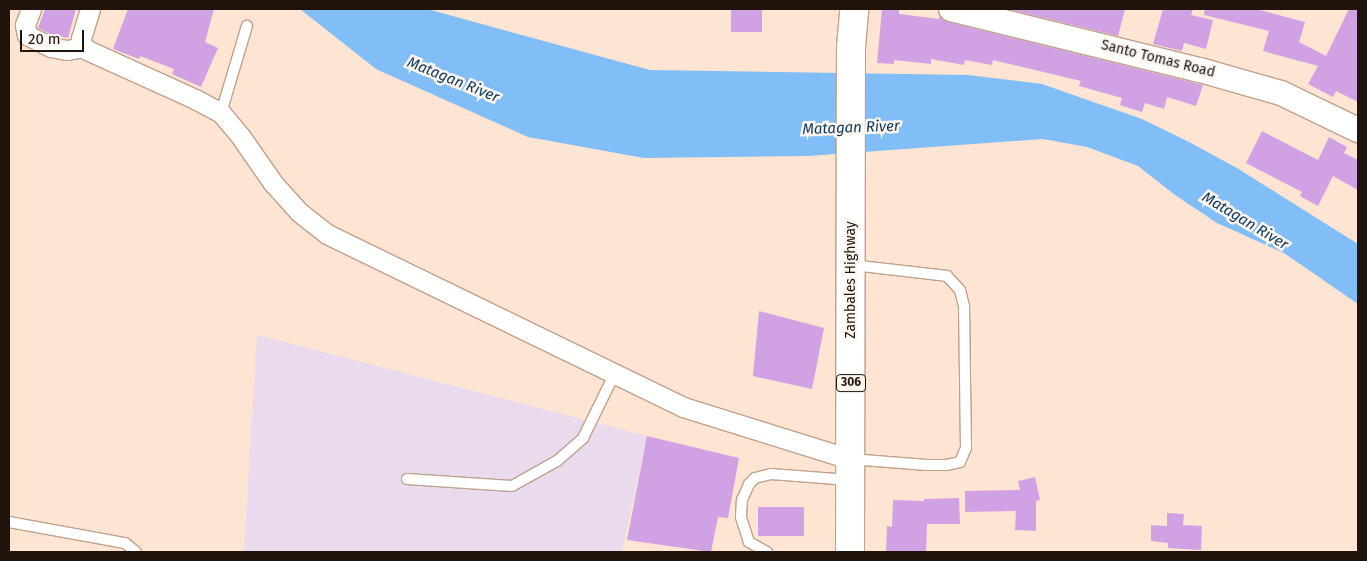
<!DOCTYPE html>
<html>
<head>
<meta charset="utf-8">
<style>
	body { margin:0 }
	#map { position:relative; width:1367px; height:561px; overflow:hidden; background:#fee4d3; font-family:"Fira Sans",sans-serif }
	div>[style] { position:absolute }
	.industrial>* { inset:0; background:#e9daed }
	.water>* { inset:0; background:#81bdf6 }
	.building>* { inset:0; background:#d1a2e3; transform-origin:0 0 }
	.roads { filter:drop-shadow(1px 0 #bfa18c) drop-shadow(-1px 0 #bfa18c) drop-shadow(0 1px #bfa18c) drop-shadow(0 -1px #bfa18c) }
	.service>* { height:10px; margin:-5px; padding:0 5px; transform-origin:5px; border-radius:5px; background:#fff }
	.minor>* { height:19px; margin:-9.5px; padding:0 9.5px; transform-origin:9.5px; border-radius:9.5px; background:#fff }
	.tertiary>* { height:24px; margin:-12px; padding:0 12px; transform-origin:12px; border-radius:12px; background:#fff }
	.primary>* { height:28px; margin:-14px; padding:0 14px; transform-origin:14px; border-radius:14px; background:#fff }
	span { translate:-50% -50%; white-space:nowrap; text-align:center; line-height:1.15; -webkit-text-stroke:5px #fcf6f1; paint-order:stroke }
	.shield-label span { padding:1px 4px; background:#fcf6f1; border:1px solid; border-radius:4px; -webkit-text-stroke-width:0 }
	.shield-label { font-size:12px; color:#1f130c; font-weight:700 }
	.street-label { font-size:14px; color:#1f130c }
	.water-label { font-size:15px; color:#0c385d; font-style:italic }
	.frame { position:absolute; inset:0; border:10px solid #1f130c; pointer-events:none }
	.scale { position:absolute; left:20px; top:30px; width:64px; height:22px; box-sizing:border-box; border:2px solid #1f130c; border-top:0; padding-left:6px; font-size:15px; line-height:18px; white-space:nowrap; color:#1f130c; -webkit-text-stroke:4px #fcf6f1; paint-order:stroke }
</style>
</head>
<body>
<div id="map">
	<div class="industrial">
		<div style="clip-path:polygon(257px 335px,647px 436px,622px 552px,244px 552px)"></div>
	</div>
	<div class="water">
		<div style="clip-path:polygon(300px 9px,427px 9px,650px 70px,968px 75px,1042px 84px,1142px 119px,1189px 142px,1237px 168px,1358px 244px,1358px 304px,1284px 253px,1217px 223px,1175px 195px,1138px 166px,1087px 147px,1043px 139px,808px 156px,644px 158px,528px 137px,376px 69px)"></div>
	</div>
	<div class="building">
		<div style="clip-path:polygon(45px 9px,76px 9px,68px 38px,52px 35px,38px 28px)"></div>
		<div style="clip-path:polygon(128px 9px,214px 9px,205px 42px,218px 48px,201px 87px,172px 74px,174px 69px,140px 56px,139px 59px,113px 49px)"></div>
		<div style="left:731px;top:9px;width:31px;height:23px"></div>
		<div style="clip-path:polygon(882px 9px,899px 9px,899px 14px,939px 19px,939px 16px,948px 22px,1203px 85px,1196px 106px,1167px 97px,1164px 109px,1145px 103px,1142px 112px,1120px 105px,1122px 98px,1079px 86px,1081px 81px,993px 60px,992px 65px,965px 60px,964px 65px,931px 59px,931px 64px,894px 60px,894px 64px,877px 63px)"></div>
		<div style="clip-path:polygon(1008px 9px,1125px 9px,1118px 36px)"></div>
		<div style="clip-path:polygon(1163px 9px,1193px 9px,1191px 15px,1213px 20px,1206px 49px,1184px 43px,1182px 51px,1153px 44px)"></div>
		<div style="clip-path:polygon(1205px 9px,1256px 9px,1305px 22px,1299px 42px,1326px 56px,1349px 9px,1358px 9px,1358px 102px,1336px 91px,1333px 97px,1308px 84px,1318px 66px,1263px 51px,1269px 31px,1204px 15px)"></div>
		<div style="clip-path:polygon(1262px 131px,1318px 160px,1329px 137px,1347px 147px,1344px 153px,1358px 160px,1358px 190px,1333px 176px,1318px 206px,1300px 196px,1302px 192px,1246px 163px)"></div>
		<div style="clip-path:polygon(759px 311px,824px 328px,812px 389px,753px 376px)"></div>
		<div style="clip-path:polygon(647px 436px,739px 458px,728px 518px,718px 517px,711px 552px,627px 540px)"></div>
		<div style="clip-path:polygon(1035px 477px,1040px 500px,1036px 501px,1036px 531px,1015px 530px,1016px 511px,965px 512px,965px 491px,1020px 490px,1018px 481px)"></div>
		<div style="clip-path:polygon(959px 498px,960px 524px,927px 524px,926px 552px,886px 552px,887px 526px,892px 527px,893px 500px,924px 501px,924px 499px)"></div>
		<div style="left:758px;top:507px;width:46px;height:29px"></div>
		<div style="clip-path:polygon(1167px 513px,1184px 514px,1183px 525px,1202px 526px,1201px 550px,1168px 548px,1168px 543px,1151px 541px,1151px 525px,1167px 526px)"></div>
	</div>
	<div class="roads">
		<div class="service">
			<div style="left:221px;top:113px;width:91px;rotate:-73.4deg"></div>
			<div style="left:850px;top:459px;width:77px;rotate:4.5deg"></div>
			<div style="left:927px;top:465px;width:19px"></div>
			<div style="left:946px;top:465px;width:14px;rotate:-12deg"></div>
			<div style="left:960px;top:462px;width:15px;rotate:-67deg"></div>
			<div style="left:966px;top:448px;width:142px;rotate:-90.8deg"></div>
			<div style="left:964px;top:306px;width:16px;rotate:-104deg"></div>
			<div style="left:960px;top:290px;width:19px;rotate:-133deg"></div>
			<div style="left:947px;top:276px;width:96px;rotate:-173.4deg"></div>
			<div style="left:407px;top:479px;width:105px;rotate:3.8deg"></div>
			<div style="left:512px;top:486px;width:51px;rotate:-29.1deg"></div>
			<div style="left:557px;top:461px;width:35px;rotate:-41deg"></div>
			<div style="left:583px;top:438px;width:72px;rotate:-63.8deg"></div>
			<div style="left:9px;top:522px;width:118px;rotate:10.3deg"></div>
			<div style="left:125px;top:543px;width:14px;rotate:39deg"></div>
			<div style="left:767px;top:552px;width:21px;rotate:-151deg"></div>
			<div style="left:749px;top:542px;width:26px;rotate:-108deg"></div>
			<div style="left:741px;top:517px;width:17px;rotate:-87deg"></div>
			<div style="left:742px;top:500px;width:17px;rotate:-66deg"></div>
			<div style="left:749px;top:484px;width:8px;rotate:-45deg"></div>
			<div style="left:755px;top:478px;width:16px;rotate:-14deg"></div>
			<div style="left:771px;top:474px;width:78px;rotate:4.4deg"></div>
		</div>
		<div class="minor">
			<div style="left:31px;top:9px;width:17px;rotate:111deg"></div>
			<div style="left:25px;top:25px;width:10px;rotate:79deg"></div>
			<div style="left:27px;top:35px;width:27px;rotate:27deg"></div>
			<div style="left:51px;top:47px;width:16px;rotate:11deg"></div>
			<div style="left:67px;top:50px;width:17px;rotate:-10deg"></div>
			<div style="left:90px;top:9px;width:30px;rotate:107deg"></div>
			<div style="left:81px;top:38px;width:6px;rotate:90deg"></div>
			<div style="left:81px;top:44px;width:8px;rotate:45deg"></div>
			<div style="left:87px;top:50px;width:119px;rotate:24.4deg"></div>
			<div style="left:195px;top:99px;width:30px;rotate:28deg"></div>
			<div style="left:221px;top:113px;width:31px;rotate:50deg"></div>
			<div style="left:241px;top:137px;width:56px;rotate:55.2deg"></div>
			<div style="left:273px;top:183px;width:39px;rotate:48deg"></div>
			<div style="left:299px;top:212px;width:36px;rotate:38deg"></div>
			<div style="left:327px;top:234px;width:396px;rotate:25.9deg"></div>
			<div style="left:683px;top:407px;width:175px;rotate:17.3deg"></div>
		</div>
		<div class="tertiary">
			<div style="left:951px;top:9px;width:256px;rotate:13.8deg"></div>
			<div style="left:1200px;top:70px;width:84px;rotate:15.9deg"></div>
			<div style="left:1281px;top:93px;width:85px;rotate:25.7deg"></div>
		</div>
		<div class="primary">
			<div style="left:850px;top:552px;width:505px;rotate:-89.89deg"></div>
			<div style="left:851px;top:47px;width:38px;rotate:-85deg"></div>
		</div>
	</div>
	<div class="shield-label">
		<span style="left:851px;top:383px">306</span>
	</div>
	<div class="street-label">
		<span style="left:1158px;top:59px;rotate:14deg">Santo Tomas Road</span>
		<span style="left:851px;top:280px;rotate:-90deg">Zambales Highway</span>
	</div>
	<div class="water-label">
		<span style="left:453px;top:80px;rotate:22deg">Matagan River</span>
		<span style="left:851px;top:128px;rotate:-2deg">Matagan River</span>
		<span style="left:1245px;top:221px;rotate:31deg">Matagan River</span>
	</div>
	<div class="frame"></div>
	<div class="scale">20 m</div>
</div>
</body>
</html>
